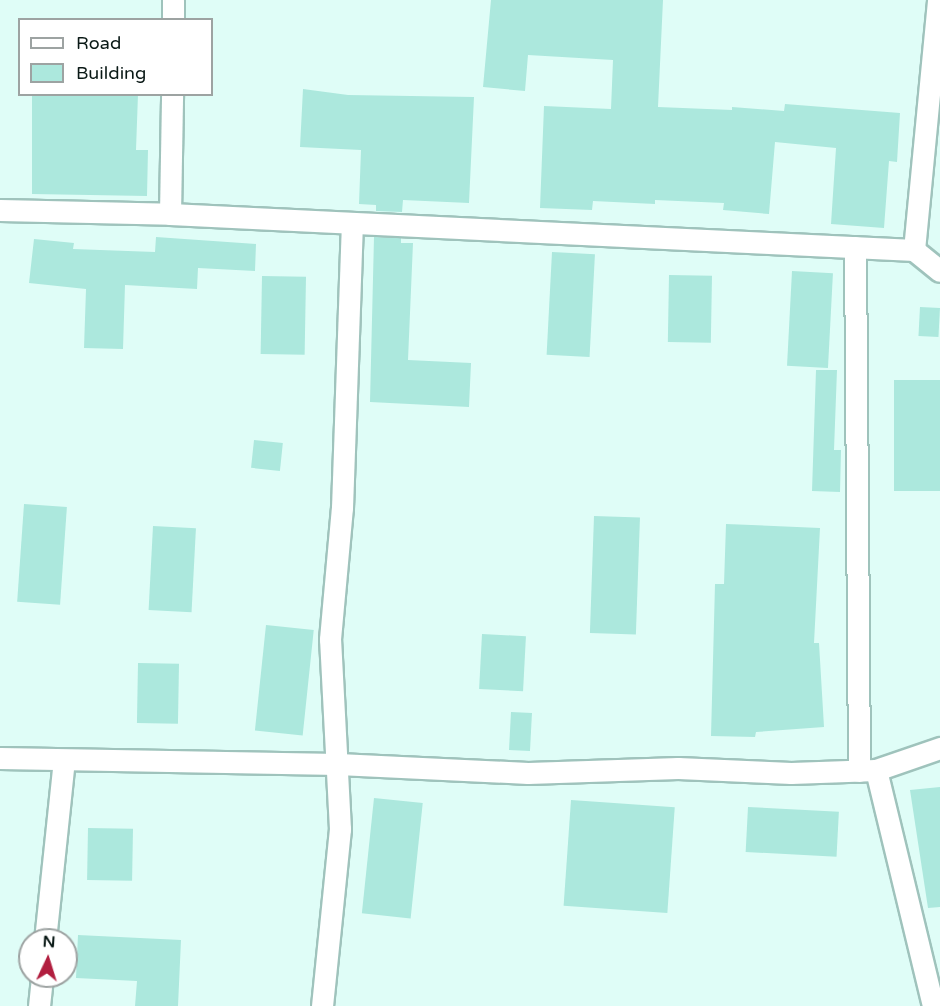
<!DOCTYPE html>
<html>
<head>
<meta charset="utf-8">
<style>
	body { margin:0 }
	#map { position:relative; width:940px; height:1006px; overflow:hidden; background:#dffdf7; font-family:"Varela Round",sans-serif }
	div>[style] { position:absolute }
	.building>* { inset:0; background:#ace8dd; transform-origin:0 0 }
	.roads { filter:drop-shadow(2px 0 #9fc3bc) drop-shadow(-2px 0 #9fc3bc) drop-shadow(0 2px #9fc3bc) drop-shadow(0 -2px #9fc3bc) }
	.street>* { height:21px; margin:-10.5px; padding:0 10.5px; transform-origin:10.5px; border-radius:10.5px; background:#fff }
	span { translate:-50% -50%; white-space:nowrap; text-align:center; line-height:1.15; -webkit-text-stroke:6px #fff; paint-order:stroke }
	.legend { position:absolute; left:18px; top:18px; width:195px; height:78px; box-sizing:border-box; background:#fff; border:2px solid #9da3a2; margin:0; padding:8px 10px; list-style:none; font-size:18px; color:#0a1916 }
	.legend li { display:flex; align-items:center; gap:12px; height:30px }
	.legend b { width:30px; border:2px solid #9da3a2 }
	.north { position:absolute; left:18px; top:928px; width:60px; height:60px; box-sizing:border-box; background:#fff; border:2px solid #9da3a2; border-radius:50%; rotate:4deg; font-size:16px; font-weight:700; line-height:24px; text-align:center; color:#0a1916 }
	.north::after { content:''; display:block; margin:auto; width:21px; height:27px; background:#b11e3f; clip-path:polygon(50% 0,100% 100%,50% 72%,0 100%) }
</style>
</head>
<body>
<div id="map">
	<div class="building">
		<div style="clip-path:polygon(491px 0,663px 0,658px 107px,732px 110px,732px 107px,784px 111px,785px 104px,900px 113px,897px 162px,889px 161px,884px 228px,831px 224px,836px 148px,775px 142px,769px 214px,723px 210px,724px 203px,655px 200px,655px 204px,593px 201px,592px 210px,540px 208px,544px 106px,611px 109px,613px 60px,528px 55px,525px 91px,483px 87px)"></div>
		<div style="clip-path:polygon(303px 89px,348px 95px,474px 97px,469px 203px,403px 200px,402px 212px,376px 211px,376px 205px,359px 204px,361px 150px,300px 147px)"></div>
		<div style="clip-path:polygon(32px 94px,138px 94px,136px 150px,148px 150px,147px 196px,32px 194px)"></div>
		<div style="clip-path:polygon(156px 237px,256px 244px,255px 271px,198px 268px,197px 289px,125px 285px,123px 349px,84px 348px,86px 289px,29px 283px,34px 239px,74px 243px,73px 249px,155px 252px)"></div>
		<div style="clip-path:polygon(374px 237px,401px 238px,401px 243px,413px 243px,408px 360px,471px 363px,469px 407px,370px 402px)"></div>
		<div style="left:552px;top:252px;width:43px;height:103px;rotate:3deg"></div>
		<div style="left:792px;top:271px;width:41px;height:95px;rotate:3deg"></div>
		<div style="left:669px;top:275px;width:43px;height:67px;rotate:1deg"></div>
		<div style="left:262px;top:276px;width:44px;height:78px;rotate:1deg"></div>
		<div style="left:920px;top:307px;width:20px;height:29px;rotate:3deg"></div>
		<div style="clip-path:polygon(816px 370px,837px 370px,834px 450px,841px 450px,840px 492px,812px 491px)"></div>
		<div style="left:940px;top:380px;width:111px;height:46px;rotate:90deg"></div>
		<div style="left:254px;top:440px;width:29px;height:28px;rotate:6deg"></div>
		<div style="left:24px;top:504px;width:43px;height:98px;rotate:4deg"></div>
		<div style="left:594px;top:516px;width:46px;height:117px;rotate:2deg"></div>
		<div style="clip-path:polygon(726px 524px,820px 528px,814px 643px,819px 643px,824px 727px,756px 732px,755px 737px,711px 736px,715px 584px,724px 584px)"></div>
		<div style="left:153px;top:526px;width:43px;height:84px;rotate:3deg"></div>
		<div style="left:266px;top:625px;width:48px;height:106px;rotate:6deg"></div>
		<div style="left:482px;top:634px;width:44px;height:55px;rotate:3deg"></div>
		<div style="left:138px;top:663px;width:41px;height:60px;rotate:1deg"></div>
		<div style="left:511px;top:712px;width:21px;height:38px;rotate:3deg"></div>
		<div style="clip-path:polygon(940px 787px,940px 907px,928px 908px,910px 790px)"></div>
		<div style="left:374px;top:798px;width:49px;height:116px;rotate:6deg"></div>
		<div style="left:571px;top:800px;width:104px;height:106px;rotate:4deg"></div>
		<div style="left:748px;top:807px;width:91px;height:45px;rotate:3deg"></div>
		<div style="left:88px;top:828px;width:45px;height:52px;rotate:1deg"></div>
		<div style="clip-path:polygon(78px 935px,181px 940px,178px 1006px,135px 1006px,137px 981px,76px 978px)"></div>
	</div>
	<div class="roads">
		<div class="street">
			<div style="left:173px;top:20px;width:20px;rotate:-90deg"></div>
			<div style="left:0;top:210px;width:170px;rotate:1.3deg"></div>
			<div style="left:170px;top:214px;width:745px;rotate:2.77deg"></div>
			<div style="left:914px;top:250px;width:251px;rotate:-84.5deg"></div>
			<div style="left:170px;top:214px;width:120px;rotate:-89deg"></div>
			<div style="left:855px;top:247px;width:524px;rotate:89.56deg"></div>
			<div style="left:914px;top:250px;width:33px;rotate:39deg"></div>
			<div style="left:0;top:758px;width:338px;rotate:1deg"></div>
			<div style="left:338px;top:764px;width:190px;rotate:2.7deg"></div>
			<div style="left:528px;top:773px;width:150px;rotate:-1.9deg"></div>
			<div style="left:678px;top:768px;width:113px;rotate:2.5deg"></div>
			<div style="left:791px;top:773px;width:85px;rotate:-2deg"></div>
			<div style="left:876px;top:770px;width:68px;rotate:-19deg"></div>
			<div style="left:876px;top:770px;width:243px;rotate:76.4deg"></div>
			<div style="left:45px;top:940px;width:181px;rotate:-84deg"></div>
			<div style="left:39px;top:1006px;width:30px;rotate:-84deg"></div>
			<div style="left:322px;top:1006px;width:178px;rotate:-84.2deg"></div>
			<div style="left:340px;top:829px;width:190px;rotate:-93deg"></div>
			<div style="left:330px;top:639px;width:132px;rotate:-84.8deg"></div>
			<div style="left:342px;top:508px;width:285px;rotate:-88deg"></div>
		</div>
	</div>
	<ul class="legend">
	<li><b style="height:8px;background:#fff"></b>Road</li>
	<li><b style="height:16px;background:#ace8dd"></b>Building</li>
	</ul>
	<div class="north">N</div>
</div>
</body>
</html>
